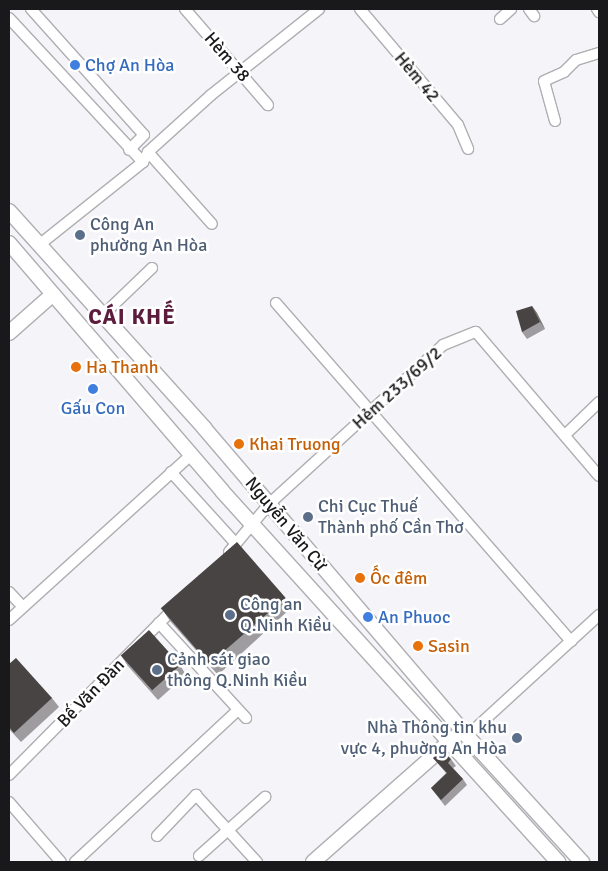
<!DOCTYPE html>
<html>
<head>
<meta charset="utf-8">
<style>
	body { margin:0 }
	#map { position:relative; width:608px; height:871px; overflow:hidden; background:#f5f4f8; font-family:Signika,sans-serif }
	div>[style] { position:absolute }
	.roads { filter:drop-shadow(1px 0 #afaeb2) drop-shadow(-1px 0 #afaeb2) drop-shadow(0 1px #afaeb2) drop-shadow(0 -1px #afaeb2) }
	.street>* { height:10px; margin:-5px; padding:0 5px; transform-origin:5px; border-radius:5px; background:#fff }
	.secondary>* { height:14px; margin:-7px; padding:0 7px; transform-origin:7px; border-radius:7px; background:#fff }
	.wall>* { inset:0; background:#9e9c9e }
	.shaded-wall>* { inset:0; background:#7c7979 }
	.building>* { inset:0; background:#484443; transform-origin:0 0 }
	.dots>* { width:14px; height:14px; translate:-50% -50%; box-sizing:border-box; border:2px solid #fff; border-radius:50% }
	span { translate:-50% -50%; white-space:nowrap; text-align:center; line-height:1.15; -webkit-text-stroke:5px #fff; paint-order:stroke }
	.street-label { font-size:18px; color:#19191b }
	.shop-label { font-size:18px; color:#366cbe }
	.left { translate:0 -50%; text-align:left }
	.service-label { font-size:18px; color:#4e5e75 }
	.right { translate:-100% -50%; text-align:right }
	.food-label { font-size:18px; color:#c56008 }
	.district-label { font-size:22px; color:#5c1c3c; font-weight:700; letter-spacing:1px }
	.frame { position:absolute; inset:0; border:10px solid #19191b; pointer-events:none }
</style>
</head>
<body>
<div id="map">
	<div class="roads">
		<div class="street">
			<div style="left:31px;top:9px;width:169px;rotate:48.1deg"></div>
			<div style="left:144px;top:135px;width:21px;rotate:135deg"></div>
			<div style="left:185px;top:9px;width:127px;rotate:49.2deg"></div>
			<div style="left:360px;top:9px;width:152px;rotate:49.8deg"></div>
			<div style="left:458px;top:125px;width:26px;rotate:67deg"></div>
			<div style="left:529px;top:9px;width:9px;rotate:54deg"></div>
			<div style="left:597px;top:9px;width:4px;rotate:56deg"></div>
			<div style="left:9px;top:18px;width:197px;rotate:47.1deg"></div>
			<div style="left:143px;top:162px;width:133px;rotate:141.4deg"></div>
			<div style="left:500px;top:19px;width:15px;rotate:-42deg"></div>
			<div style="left:555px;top:121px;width:41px;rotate:-105.4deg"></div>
			<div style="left:544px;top:81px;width:22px;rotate:-24deg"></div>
			<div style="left:564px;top:72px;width:17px;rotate:-45deg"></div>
			<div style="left:576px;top:60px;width:24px;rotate:-17deg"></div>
			<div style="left:148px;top:152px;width:96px;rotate:48.4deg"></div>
			<div style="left:143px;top:162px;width:11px;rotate:-63deg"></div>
			<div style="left:148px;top:152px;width:85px;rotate:-42.1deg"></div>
			<div style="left:211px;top:95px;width:138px;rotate:-38.5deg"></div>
			<div style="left:276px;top:303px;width:449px;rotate:48.9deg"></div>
			<div style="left:103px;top:315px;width:68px;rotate:-43.8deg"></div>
			<div style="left:565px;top:435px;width:47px;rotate:-44.1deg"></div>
			<div style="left:171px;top:472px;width:97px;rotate:47.9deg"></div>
			<div style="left:229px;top:552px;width:62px;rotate:-50.2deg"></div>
			<div style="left:269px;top:504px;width:236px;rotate:-42.4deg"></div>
			<div style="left:443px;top:345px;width:35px;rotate:-22deg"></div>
			<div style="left:476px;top:332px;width:189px;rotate:49.5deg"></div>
			<div style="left:9px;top:592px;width:19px;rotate:47deg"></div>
			<div style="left:9px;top:620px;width:246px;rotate:-42.2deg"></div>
			<div style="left:159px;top:623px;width:129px;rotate:47.5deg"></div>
			<div style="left:467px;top:736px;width:179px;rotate:-42.5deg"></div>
			<div style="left:9px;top:775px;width:236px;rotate:-45.3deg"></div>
			<div style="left:9px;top:802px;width:79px;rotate:49.1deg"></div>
			<div style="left:157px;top:836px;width:57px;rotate:-46.4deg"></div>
			<div style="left:196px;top:795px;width:91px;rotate:47.7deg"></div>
			<div style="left:199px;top:856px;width:89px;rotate:-41.8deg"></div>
			<div style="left:75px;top:862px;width:223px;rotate:-43deg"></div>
		</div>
		<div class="secondary">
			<div style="left:9px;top:211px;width:293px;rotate:48deg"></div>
			<div style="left:205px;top:429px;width:404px;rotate:49.5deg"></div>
			<div style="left:467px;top:736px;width:171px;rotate:47.6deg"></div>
			<div style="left:9px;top:243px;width:327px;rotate:49.3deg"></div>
			<div style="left:222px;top:491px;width:501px;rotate:47.83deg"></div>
			<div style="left:9px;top:333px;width:57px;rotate:-41.5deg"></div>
			<div style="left:313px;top:862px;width:189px;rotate:-41.4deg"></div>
		</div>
	</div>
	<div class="wall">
		<div style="clip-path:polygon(532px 306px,537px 313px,545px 329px,527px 339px,522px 332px)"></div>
		<div style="clip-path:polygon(285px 598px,291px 608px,218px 675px,170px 621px,164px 612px)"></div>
		<div style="clip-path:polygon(121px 655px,180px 665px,186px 675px,158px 700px,127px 665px)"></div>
		<div style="clip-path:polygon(9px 664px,52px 698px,59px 707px,21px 742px,9px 729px)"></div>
		<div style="clip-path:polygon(433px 758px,451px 759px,456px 766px,453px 768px,463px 779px,467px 785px,445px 806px,431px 788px,446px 773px)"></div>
	</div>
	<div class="shaded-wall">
		<div style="clip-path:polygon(532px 306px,537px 313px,545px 329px,540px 322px)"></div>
	</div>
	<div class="building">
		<div style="clip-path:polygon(532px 306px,540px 322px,522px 332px,516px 311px)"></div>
		<div style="left:237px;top:542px;width:74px;height:101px;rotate:49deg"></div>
		<div style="left:149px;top:630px;width:47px;height:38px;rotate:48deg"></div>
		<div style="clip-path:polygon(16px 658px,52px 698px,14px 733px,9px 727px,9px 664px)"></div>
		<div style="clip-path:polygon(442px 750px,451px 759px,448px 763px,463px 779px,441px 800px,431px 788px,447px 773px,433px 758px)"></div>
	</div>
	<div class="dots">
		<div style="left:75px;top:65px;background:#3f7fe0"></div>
		<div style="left:80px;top:235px;background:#5c6f8a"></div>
		<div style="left:76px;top:367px;background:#e8710a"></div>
		<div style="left:93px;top:389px;background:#3f7fe0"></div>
		<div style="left:239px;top:444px;background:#e8710a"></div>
		<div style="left:308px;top:517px;background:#5c6f8a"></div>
		<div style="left:360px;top:578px;background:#e8710a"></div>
		<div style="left:230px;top:615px;background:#5c6f8a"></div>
		<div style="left:368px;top:617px;background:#3f7fe0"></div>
		<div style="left:418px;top:646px;background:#e8710a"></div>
		<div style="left:157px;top:670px;background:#5c6f8a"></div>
		<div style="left:517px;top:738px;background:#5c6f8a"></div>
	</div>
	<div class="street-label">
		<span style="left:227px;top:57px;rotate:49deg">Hèm 38</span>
		<span style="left:417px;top:77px;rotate:50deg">Hèm 42</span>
		<span style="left:397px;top:388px;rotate:-42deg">Hẻm 233/69/2</span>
		<span style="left:286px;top:524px;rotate:50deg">Nguyễn Văn Cừ</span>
		<span style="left:91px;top:693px;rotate:-46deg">Bế Văn Đàn</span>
	</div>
	<div class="shop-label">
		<span class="left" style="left:85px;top:65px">Chợ An Hòa</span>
		<span style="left:93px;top:408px">Gấu Con</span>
		<span class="left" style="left:378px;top:617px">An Phuoc</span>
	</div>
	<div class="service-label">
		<span class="left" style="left:90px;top:235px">Công An<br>phường An Hòa</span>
		<span class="left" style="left:318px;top:517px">Chi Cục Thuế<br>Thành phố Cần Thơ</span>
		<span class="left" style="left:240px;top:615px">Công an<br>Q.Ninh Kiều</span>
		<span class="left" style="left:167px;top:670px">Cảnh sát giao<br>thông Q.Ninh Kiều</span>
		<span class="right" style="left:507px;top:738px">Nhà Thông tin khu<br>vực 4, phuờng An Hòa</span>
	</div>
	<div class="food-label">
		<span class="left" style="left:86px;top:367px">Ha Thanh</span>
		<span class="left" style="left:249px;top:444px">Khai Truong</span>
		<span class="left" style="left:370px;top:578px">Ốc đêm</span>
		<span class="left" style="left:428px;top:646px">Sasin</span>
	</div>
	<div class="district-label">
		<span style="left:132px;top:317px">CÁI KHẾ</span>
	</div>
	<div class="frame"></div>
</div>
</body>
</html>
